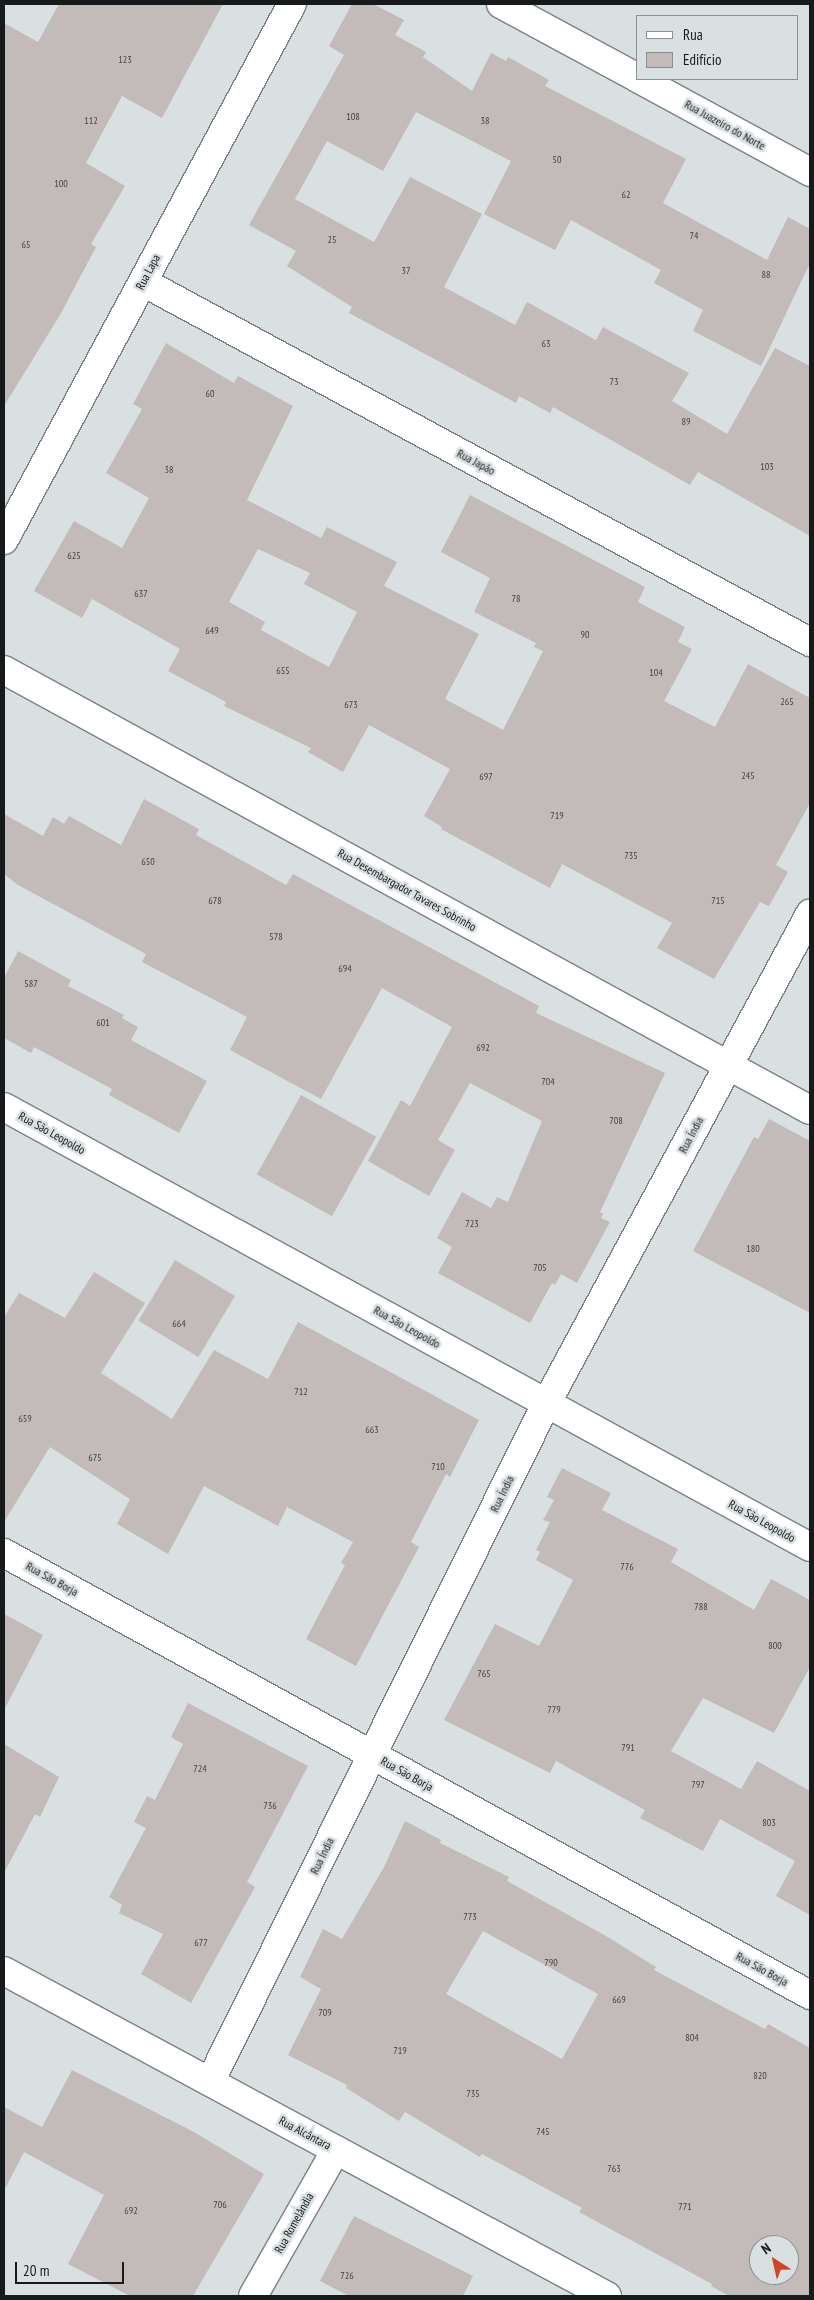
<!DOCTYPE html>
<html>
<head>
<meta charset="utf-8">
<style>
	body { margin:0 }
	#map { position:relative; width:814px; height:2300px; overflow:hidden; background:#d8e0e2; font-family:"PT Sans Narrow",sans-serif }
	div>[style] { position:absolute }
	.building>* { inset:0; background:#c2bbb9; transform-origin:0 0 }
	.roads { filter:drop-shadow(1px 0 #7a8183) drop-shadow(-1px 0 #7a8183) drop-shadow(0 1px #7a8183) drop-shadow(0 -1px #7a8183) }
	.minor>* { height:28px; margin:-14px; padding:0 14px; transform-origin:14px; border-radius:14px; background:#fff }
	.tertiary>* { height:28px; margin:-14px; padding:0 14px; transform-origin:14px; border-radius:14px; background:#fff }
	span { translate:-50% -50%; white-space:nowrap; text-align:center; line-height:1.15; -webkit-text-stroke:5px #d8e0e2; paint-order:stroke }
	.number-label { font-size:10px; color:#424242 }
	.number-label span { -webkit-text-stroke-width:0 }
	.street-label { font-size:12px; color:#171a1b }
	.frame { position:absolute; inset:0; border:5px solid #171a1b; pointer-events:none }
	.legend { position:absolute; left:636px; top:15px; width:162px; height:65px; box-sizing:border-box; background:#d8e0e2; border:1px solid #8b9192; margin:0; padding:6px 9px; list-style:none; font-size:15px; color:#171a1b }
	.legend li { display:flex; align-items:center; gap:10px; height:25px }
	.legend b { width:25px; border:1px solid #8b9192 }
	.north { position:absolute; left:749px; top:2235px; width:50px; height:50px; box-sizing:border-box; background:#d8e0e2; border:1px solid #8b9192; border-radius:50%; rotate:325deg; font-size:14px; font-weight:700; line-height:20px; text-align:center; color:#171a1b }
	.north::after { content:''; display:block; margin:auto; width:18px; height:22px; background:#d04623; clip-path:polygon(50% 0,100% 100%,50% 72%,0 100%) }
	.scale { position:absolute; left:15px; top:2262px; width:109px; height:22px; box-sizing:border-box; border:2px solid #171a1b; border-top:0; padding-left:6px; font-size:15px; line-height:18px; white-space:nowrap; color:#171a1b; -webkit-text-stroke:4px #d8e0e2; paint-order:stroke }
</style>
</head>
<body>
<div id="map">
	<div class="building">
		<div style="clip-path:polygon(59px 4px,223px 4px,162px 118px,122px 96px,86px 163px,125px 186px,91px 244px,96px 247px,60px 315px,4px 406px,4px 23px,38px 42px)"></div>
		<div style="clip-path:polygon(352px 4px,373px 4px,404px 20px,395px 35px,426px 52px,423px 57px,472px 91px,491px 53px,506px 61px,508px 57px,549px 80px,545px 86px,686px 159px,663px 203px,767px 260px,788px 217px,810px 229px,810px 263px,761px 366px,693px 331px,703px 310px,654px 283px,661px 270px,571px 220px,555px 250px,484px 214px,511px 161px,416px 112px,383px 171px,327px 141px,295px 199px,374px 242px,410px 177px,482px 214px,444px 287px,515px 325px,527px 302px,596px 340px,603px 327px,689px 373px,672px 401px,727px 434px,775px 348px,810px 366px,810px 536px,698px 472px,690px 485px,553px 407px,550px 413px,519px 396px,516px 403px,349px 313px,352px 307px,287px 266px,296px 251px,249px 225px,344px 55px,329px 46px)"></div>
		<div style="clip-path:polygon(evenodd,166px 343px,234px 383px,238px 376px,293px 406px,247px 500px,321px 538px,327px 527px,397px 562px,384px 586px,479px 634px,445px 699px,503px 730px,543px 651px,534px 647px,536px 643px,474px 612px,490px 578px,441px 552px,470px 495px,645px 587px,638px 602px,685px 627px,678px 642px,692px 649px,664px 701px,715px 727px,748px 664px,810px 698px,810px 803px,776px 865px,788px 872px,769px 906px,760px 902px,714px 979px,657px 948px,672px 923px,562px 864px,550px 888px,441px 829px,442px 827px,424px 816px,450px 769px,369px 725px,343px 772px,308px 752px,311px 748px,224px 706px,226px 702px,168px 671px,180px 649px,92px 599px,82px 618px,34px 591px,74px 521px,122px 548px,149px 498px,106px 473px,142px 409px,133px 404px,166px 343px,258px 549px,310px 573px,304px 584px,357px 612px,329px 667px,261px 630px,265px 622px,229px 602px,258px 549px)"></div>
		<div style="clip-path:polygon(144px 799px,199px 829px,196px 835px,286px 885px,293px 874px,539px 1006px,536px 1013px,665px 1073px,600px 1212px,603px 1214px,601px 1218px,610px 1222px,577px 1283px,561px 1274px,555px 1285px,552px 1283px,530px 1323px,438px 1273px,452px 1247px,437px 1238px,462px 1192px,491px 1208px,497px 1197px,508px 1202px,542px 1121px,470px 1083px,438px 1140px,455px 1150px,429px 1196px,368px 1161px,401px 1100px,410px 1106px,452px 1027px,382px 988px,321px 1099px,230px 1050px,247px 1017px,142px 962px,146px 954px,18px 885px,4px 874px,4px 814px,43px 836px,53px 817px,64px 824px,69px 816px,121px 845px)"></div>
		<div style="clip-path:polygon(18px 951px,71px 980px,68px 986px,124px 1015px,122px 1018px,138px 1027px,131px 1040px,207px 1081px,179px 1133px,109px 1095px,112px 1089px,34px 1047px,31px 1053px,4px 1038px,4px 978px)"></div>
		<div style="left:301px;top:1095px;width:86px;height:91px;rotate:29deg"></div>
		<div style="clip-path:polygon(769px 1119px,810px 1141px,810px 1313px,693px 1251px,754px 1137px,758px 1139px)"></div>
		<div style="left:175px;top:1260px;width:70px;height:71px;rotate:31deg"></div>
		<div style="clip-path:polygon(94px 1272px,145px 1303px,101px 1373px,172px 1419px,214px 1350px,268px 1379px,298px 1322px,479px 1420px,450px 1477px,446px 1474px,411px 1542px,419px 1547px,356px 1666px,306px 1639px,345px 1565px,341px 1563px,353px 1542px,287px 1507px,278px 1526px,204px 1486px,168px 1554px,117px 1524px,130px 1499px,50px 1447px,4px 1522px,4px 1317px,19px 1293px,65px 1318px)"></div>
		<div style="clip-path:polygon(562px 1468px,611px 1493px,602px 1510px,678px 1549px,671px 1562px,754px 1610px,771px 1579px,810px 1600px,810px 1667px,774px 1733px,703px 1698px,671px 1751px,741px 1789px,757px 1761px,810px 1791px,810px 1915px,776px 1896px,795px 1861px,720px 1819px,703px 1851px,640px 1818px,645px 1810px,556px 1761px,550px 1773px,444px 1720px,495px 1624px,539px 1646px,573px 1580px,536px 1560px,540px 1552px,536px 1550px,550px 1522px,543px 1520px,554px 1500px,547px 1497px)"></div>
		<div style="clip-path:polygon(4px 1614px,43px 1635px,4px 1710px)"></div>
		<div style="clip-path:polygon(188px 1703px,308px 1766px,247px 1882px,255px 1887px,191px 2003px,141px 1974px,163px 1934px,119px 1913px,122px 1905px,109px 1897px,146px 1828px,134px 1822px,147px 1796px,155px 1800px,183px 1744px,171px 1737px)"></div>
		<div style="clip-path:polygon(4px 1744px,59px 1777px,40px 1817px,35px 1814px,4px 1873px)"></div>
		<div style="clip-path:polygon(evenodd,405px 1821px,441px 1840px,440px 1843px,509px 1877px,507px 1881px,606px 1936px,656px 1967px,654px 1970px,765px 2029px,768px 2024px,810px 2048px,810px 2296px,729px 2296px,711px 2286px,712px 2284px,579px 2212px,582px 2208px,482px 2154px,480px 2157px,405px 2112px,399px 2121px,346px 2088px,347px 2085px,288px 2055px,321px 1989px,300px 1977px,323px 1929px,342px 1939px,384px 1867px,405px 1821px,483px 1931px,598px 1994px,562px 2059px,446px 1994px,483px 1931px,405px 1821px,759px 2245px,789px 2245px,789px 2275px,759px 2275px,759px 2245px)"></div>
		<div style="clip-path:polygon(72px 2070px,194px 2132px,264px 2174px,193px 2296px,130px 2296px,68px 2264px,104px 2195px,24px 2152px,4px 2191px,4px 2107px,42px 2127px)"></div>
		<div style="clip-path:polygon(354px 2216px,473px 2276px,463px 2296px,349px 2296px,320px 2281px)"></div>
	</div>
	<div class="roads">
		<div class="minor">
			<div style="left:501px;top:4px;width:156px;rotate:28.4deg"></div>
			<div style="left:639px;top:79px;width:195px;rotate:28.5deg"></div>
			<div style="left:143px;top:282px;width:758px;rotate:28.36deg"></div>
			<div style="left:4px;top:540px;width:608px;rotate:-61.75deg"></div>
			<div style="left:4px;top:1553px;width:919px;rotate:28.74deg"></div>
			<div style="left:4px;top:1971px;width:685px;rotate:28.32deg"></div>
			<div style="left:210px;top:2082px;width:757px;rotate:-63.64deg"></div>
			<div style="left:546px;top:1404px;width:557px;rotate:-61.69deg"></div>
			<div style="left:253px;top:2296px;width:168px;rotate:-60.4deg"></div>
		</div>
		<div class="tertiary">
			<div style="left:4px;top:670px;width:918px;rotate:28.63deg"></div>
			<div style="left:4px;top:1107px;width:918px;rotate:28.63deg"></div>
		</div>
	</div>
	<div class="number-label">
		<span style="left:125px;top:60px">123</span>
		<span style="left:353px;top:117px">108</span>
		<span style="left:91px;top:121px">112</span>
		<span style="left:485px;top:121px">38</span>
		<span style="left:557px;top:160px">50</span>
		<span style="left:61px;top:184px">100</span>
		<span style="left:626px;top:195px">62</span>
		<span style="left:694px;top:236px">74</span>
		<span style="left:332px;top:240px">25</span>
		<span style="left:26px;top:245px">65</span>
		<span style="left:406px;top:271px">37</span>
		<span style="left:766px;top:275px">88</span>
		<span style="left:546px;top:344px">63</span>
		<span style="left:614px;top:382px">73</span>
		<span style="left:210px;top:394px">60</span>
		<span style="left:686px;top:422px">89</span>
		<span style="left:767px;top:467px">103</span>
		<span style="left:169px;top:470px">38</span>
		<span style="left:74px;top:556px">625</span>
		<span style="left:141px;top:594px">637</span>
		<span style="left:516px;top:599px">78</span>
		<span style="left:212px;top:631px">649</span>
		<span style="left:585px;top:635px">90</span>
		<span style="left:283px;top:671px">655</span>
		<span style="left:656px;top:673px">104</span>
		<span style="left:787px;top:702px">265</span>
		<span style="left:351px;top:705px">673</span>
		<span style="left:748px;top:776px">245</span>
		<span style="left:486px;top:777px">697</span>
		<span style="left:557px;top:816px">719</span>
		<span style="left:631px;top:856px">735</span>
		<span style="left:148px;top:862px">650</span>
		<span style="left:215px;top:901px">678</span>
		<span style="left:718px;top:901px">715</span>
		<span style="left:276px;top:937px">578</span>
		<span style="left:345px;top:969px">694</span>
		<span style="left:31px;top:984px">587</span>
		<span style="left:103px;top:1023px">601</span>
		<span style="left:483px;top:1048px">692</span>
		<span style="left:548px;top:1082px">704</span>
		<span style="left:616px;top:1121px">708</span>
		<span style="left:472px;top:1224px">723</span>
		<span style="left:753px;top:1249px">180</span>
		<span style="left:540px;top:1268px">705</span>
		<span style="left:179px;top:1324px">664</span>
		<span style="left:301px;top:1392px">712</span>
		<span style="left:25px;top:1419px">659</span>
		<span style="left:372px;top:1430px">663</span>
		<span style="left:95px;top:1458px">675</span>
		<span style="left:438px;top:1467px">710</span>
		<span style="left:627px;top:1567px">776</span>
		<span style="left:701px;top:1607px">788</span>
		<span style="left:775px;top:1646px">800</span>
		<span style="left:484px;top:1674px">765</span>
		<span style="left:554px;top:1710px">779</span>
		<span style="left:628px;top:1748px">791</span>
		<span style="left:200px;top:1769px">724</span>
		<span style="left:698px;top:1785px">797</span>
		<span style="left:270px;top:1806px">736</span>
		<span style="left:769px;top:1823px">803</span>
		<span style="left:470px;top:1917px">773</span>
		<span style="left:201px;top:1943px">677</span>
		<span style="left:551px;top:1963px">790</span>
		<span style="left:619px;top:2000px">669</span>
		<span style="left:325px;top:2013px">709</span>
		<span style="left:692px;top:2038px">804</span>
		<span style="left:400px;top:2051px">719</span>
		<span style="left:760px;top:2076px">820</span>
		<span style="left:473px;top:2094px">735</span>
		<span style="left:543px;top:2132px">745</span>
		<span style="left:614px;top:2169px">763</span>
		<span style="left:220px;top:2205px">706</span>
		<span style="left:685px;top:2207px">771</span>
		<span style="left:131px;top:2211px">692</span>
		<span style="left:347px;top:2276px">726</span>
	</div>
	<div class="street-label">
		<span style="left:725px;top:125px;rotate:29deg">Rua Juazeiro do Norte</span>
		<span style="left:148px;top:272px;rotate:-62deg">Rua Lapa</span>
		<span style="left:476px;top:462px;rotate:28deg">Rua Japão</span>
		<span style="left:407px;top:890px;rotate:29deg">Rua Desembargador Tavares Sobrinho</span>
		<span style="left:52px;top:1133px;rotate:29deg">Rua São Leopoldo</span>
		<span style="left:691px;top:1135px;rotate:-62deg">Rua Índia</span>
		<span style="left:407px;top:1327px;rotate:29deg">Rua São Leopoldo</span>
		<span style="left:502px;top:1494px;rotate:-64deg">Rua Índia</span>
		<span style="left:762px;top:1521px;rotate:29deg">Rua São Leopoldo</span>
		<span style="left:52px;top:1579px;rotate:29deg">Rua São Borja</span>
		<span style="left:407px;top:1774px;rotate:29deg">Rua São Borja</span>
		<span style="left:322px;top:1856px;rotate:-64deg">Rua Índia</span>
		<span style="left:762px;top:1969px;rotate:29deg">Rua São Borja</span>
		<span style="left:305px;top:2133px;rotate:28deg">Rua Alcântara</span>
		<span style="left:294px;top:2223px;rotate:-61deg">Rua Romelândia</span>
	</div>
	<div class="frame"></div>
	<ul class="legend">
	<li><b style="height:6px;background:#fff"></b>Rua</li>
	<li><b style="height:14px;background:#c2bbb9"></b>Edifício</li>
	</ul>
	<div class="north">N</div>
	<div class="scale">20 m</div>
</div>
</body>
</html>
